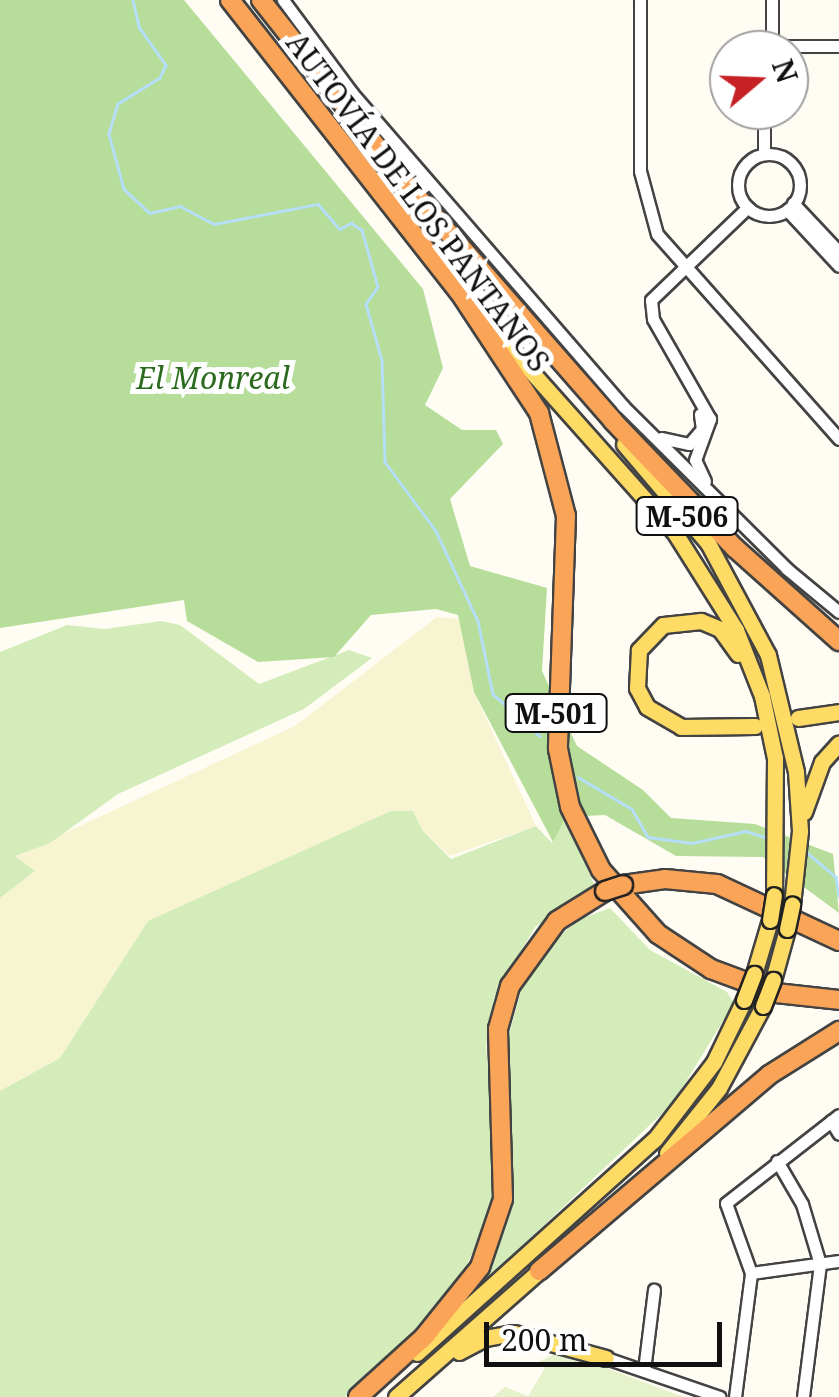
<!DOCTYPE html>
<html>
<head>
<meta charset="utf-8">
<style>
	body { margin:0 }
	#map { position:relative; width:839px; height:1397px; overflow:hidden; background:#fffdf3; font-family:"Noto Serif",serif }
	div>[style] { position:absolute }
	.farmland>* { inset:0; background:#f7f4d1 }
	.green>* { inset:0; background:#d3ecba }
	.forest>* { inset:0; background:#b6dd99 }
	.pitch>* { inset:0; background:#e5f2cc }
	.stream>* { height:2.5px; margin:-1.25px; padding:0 1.25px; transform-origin:1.25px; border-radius:1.25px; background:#b5def8 }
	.roads { filter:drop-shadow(2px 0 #434343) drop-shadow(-2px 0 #434343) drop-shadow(0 2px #434343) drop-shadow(0 -2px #434343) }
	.minor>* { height:11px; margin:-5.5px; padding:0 5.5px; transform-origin:5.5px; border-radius:5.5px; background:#fff }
	.minor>.ring { margin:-5.5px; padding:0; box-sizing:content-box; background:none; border:11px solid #fff; border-radius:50% }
	.major>* { height:15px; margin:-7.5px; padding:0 7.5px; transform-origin:7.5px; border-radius:7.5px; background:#fddb65 }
	.highway>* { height:18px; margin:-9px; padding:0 9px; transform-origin:9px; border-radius:9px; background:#f9a457 }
	.bridges { filter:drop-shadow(2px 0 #212121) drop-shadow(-2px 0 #212121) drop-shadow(0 2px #212121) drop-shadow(0 -2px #212121) }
	.major-bridge>* { height:15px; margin:-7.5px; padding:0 7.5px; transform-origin:7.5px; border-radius:7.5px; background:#fddb65 }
	.highway-bridge>* { height:18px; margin:-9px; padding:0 9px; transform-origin:9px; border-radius:9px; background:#f9a457 }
	span { translate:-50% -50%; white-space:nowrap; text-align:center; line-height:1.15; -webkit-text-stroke:10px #fff; paint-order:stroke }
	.shield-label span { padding:2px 8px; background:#fff; border:2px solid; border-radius:8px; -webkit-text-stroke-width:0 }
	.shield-label { font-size:28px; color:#101010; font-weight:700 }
	.street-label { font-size:30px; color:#101010 }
	.park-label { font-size:30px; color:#2b6b1d; font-style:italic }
	.north { position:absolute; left:709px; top:30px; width:100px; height:100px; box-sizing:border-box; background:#fff; border:2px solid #9f9f9f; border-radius:50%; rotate:71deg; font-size:28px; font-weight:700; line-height:40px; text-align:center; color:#101010 }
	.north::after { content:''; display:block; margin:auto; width:35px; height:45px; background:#c62226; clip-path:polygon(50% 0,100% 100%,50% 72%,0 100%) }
	.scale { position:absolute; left:484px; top:1322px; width:238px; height:45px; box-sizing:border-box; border:5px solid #101010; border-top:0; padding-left:12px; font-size:30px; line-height:35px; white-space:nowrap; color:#101010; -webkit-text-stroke:8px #fff; paint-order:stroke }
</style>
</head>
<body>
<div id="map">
	<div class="farmland">
		<div style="clip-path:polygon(437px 617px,460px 619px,474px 692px,536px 826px,450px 856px,423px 831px,413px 811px,148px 921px,60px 1058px,0 1091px,0 898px,35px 871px,13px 857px,295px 726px)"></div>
	</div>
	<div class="green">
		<div style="clip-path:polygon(161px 621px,180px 625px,259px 684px,349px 650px,372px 658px,304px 709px,118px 794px,50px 843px,15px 856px,35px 871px,0 898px,0 652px,67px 625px,105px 629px)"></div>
		<div style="clip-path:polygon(391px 811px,413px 811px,423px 831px,451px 859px,536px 826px,552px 843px,566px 817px,594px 884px,535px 927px,494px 998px,486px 1046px,494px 1135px,491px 1213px,455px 1290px,345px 1397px,0 1397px,0 1091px,60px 1058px,148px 921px)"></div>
		<div style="clip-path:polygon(610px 908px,650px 950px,727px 992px,734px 1003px,673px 1103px,484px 1282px,514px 1203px,508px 1038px,524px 980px,551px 943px,580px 919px)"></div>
	</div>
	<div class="forest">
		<div style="clip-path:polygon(0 0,184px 0,423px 289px,443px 368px,425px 405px,462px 430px,496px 430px,503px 444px,450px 499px,470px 566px,547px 588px,542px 671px,577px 746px,643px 790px,671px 818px,755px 824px,833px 854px,839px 913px,763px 857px,676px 856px,605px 815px,566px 817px,553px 842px,474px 692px,458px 615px,436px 609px,371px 615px,334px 657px,258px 662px,187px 621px,184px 600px,0 628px)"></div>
	</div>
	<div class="pitch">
		<div style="clip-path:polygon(560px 1351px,684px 1397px,493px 1397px,505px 1387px,528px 1396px,545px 1368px,537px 1363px)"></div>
	</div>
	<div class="stream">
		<div style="left:133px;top:0;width:28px;rotate:77deg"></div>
		<div style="left:139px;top:27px;width:47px;rotate:54.6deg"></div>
		<div style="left:166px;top:65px;width:14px;rotate:115deg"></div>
		<div style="left:160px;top:78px;width:49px;rotate:148.2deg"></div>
		<div style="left:118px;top:104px;width:31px;rotate:107deg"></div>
		<div style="left:109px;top:134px;width:57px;rotate:74.7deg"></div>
		<div style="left:124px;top:189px;width:35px;rotate:43deg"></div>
		<div style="left:150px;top:213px;width:31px;rotate:-13deg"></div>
		<div style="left:180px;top:206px;width:38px;rotate:28deg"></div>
		<div style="left:214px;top:224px;width:106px;rotate:-10.9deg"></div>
		<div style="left:318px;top:204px;width:33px;rotate:49deg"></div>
		<div style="left:340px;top:229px;width:13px;rotate:-29deg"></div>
		<div style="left:351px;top:223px;width:13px;rotate:32deg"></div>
		<div style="left:362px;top:230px;width:59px;rotate:74.3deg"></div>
		<div style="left:378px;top:287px;width:21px;rotate:125deg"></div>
		<div style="left:366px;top:304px;width:58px;rotate:74.1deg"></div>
		<div style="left:382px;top:360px;width:102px;rotate:88.3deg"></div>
		<div style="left:385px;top:462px;width:86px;rotate:53.5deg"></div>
		<div style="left:436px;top:531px;width:99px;rotate:65deg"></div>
		<div style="left:478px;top:621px;width:75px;rotate:78.4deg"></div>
		<div style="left:493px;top:694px;width:63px;rotate:41.8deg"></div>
		<div style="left:578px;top:777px;width:63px;rotate:30.7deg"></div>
		<div style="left:632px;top:809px;width:32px;rotate:60deg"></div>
		<div style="left:648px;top:837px;width:44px;rotate:7.8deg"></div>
		<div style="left:692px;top:843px;width:55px;rotate:-12.5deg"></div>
		<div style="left:746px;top:831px;width:23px;rotate:18deg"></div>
		<div style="left:804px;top:850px;width:42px;rotate:40.2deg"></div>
		<div style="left:836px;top:877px;width:20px;rotate:81deg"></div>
	</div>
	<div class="roads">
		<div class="minor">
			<div style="left:283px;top:0;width:116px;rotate:53.4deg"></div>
			<div style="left:352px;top:93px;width:414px;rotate:49.1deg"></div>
			<div style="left:623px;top:406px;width:231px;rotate:44.8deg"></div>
			<div style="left:787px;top:569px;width:67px;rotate:39.6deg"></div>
			<div style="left:640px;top:0;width:171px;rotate:90deg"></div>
			<div style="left:640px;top:171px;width:65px;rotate:74.9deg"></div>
			<div style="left:657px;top:234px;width:274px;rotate:48.4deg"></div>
			<div style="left:764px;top:46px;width:75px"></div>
			<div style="left:772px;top:50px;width:50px;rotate:-90deg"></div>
			<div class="ring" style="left:738px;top:154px;width:51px;height:51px"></div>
			<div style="left:764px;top:154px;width:44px;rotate:-90deg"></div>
			<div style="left:793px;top:203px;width:67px;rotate:46.8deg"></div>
			<div style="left:787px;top:210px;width:76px;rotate:47.1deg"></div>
			<div style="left:661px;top:438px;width:29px;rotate:12deg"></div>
			<div style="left:689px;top:444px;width:20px;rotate:-49deg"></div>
			<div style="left:702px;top:429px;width:15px;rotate:-98deg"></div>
			<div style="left:705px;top:481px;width:23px;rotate:-115deg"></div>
			<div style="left:695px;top:460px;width:44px;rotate:-69.9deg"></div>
			<div style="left:710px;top:419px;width:115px;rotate:-119.7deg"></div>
			<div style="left:653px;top:319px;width:19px;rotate:-96deg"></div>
			<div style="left:651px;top:300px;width:134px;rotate:-43.8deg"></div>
			<div style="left:831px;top:1121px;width:15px;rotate:58deg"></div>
			<div style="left:777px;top:1161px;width:50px;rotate:59.8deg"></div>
			<div style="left:802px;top:1204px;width:63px;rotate:73.3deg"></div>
			<div style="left:820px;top:1264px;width:134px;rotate:97.3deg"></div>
			<div style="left:751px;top:1273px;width:89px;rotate:-7.8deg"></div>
			<div style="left:606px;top:1358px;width:120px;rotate:18.9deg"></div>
			<div style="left:644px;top:1370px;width:81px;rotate:-82.9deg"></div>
			<div style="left:735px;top:1397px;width:125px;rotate:-82.6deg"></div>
			<div style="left:751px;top:1273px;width:74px;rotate:-109.7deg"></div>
			<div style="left:726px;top:1203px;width:143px;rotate:-37.9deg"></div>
		</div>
		<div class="major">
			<div style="left:480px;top:314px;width:293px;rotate:48.3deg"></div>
			<div style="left:675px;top:533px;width:115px;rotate:57.8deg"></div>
			<div style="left:736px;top:630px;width:71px;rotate:68.5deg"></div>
			<div style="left:762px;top:696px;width:63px;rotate:78.2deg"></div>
			<div style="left:775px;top:758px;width:137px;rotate:90.4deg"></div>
			<div style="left:624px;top:444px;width:130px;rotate:49.7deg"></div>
			<div style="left:708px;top:543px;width:127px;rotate:61.8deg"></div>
			<div style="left:768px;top:655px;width:120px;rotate:76.5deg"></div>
			<div style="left:796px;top:772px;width:59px;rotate:86.1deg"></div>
			<div style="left:800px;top:831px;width:74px;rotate:96.2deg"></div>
			<div style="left:738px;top:654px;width:31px;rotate:-126deg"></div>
			<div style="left:720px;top:629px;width:21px;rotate:-157deg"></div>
			<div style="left:701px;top:621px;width:38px;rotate:174deg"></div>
			<div style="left:663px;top:625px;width:35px;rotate:134deg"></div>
			<div style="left:639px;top:650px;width:38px;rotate:93deg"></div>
			<div style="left:637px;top:688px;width:21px;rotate:62deg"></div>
			<div style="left:647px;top:707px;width:39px;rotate:30deg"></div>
			<div style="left:681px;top:727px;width:74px;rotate:-0.8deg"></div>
			<div style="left:798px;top:718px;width:41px;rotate:-8.3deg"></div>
			<div style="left:804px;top:812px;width:53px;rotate:-70.2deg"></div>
			<div style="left:822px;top:762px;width:25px;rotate:-48deg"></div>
			<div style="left:754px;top:974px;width:56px;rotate:-73.5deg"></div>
			<div style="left:773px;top:980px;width:53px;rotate:-74.6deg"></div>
			<div style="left:667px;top:1153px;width:83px;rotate:-51.3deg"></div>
			<div style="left:719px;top:1088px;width:93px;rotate:-61.8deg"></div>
			<div style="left:459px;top:1352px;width:30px;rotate:-28deg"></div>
			<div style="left:485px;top:1338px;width:29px;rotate:-10deg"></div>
			<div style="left:514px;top:1333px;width:95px;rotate:15.2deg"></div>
			<div style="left:417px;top:1353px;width:320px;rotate:-42deg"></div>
			<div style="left:655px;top:1139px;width:97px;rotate:-52.5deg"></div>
			<div style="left:714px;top:1062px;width:69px;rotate:-64.2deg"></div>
			<div style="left:396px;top:1397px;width:203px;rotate:-41.4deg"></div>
		</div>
		<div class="highway">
			<div style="left:230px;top:0;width:372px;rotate:51.9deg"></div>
			<div style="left:460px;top:293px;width:144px;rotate:56.6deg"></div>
			<div style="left:539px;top:413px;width:106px;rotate:75.3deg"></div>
			<div style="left:566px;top:516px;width:233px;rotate:92deg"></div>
			<div style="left:558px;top:749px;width:59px;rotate:78.3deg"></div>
			<div style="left:570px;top:807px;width:70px;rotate:63.8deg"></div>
			<div style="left:601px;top:870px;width:86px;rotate:48.3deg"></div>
			<div style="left:658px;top:934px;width:64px;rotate:33.4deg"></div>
			<div style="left:711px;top:969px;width:69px;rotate:20.3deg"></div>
			<div style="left:776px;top:993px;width:63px;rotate:6.3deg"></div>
			<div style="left:261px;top:0;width:243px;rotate:51.7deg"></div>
			<div style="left:412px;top:191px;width:305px;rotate:48.8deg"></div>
			<div style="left:613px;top:421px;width:176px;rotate:46.2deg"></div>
			<div style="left:735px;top:548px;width:140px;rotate:41.8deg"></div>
			<div style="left:623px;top:885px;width:42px;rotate:-8.1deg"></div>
			<div style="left:665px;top:879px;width:52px;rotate:5.5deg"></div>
			<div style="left:717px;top:884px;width:135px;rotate:25deg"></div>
			<div style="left:539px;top:1271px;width:302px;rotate:-40.4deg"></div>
			<div style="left:769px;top:1075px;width:83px;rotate:-32.2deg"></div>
			<div style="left:358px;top:1397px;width:89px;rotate:-42.3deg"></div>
			<div style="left:424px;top:1337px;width:90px;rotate:-51.3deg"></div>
			<div style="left:480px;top:1267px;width:72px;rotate:-71.3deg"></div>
			<div style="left:503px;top:1199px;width:170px;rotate:-91.7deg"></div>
			<div style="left:498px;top:1029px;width:45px;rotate:-74.4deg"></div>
			<div style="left:510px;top:986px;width:80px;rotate:-54.1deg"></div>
			<div style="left:557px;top:921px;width:57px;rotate:-32deg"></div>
		</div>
	</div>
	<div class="bridges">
		<div class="major-bridge">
			<div style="left:770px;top:920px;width:25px;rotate:-81deg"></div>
			<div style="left:787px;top:929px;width:25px;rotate:-78deg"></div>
			<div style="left:744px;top:1000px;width:28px;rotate:-69deg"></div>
			<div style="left:763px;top:1006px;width:28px;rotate:-69deg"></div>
		</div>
		<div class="highway-bridge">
			<div style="left:605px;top:891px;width:19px;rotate:-18deg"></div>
		</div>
	</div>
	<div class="shield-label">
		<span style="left:687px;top:516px">M-506</span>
		<span style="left:556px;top:713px">M-501</span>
	</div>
	<div class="street-label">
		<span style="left:418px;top:202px;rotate:53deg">AUTOVÍA DE LOS PANTANOS</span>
	</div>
	<div class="park-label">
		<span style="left:213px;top:378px">El Monreal</span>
	</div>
	<div class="north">N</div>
	<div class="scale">200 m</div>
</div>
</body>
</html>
